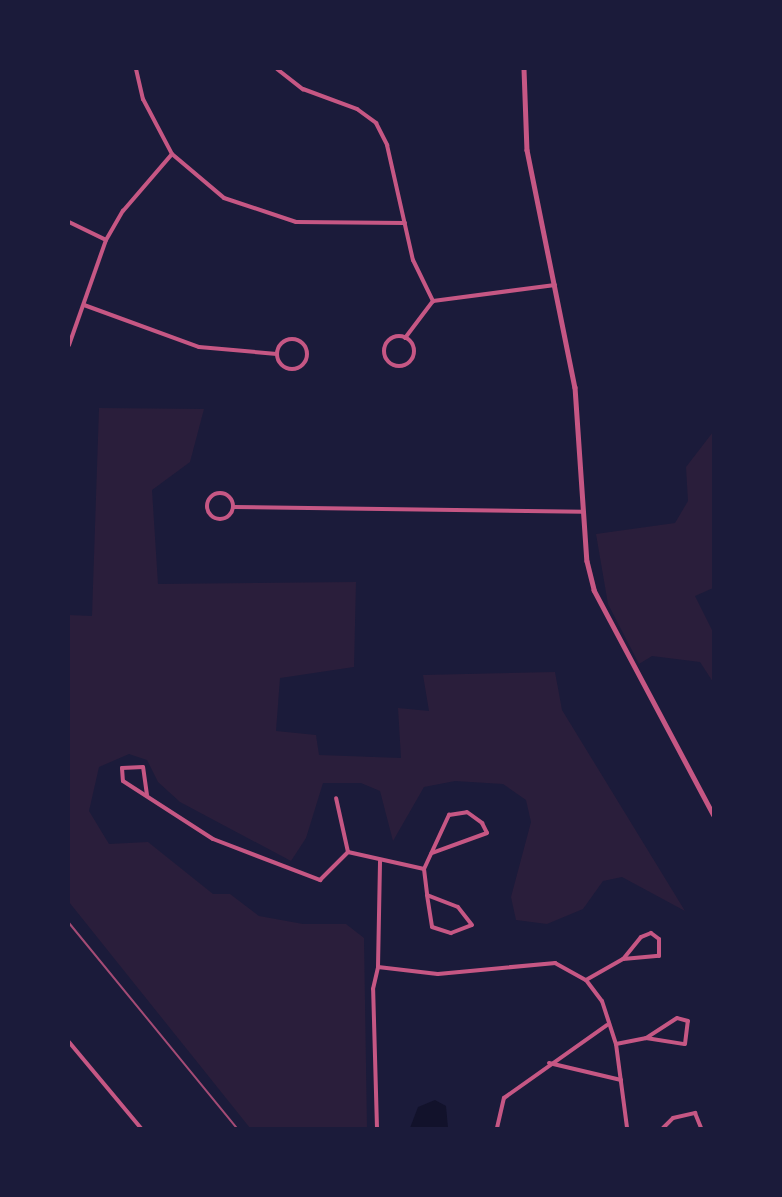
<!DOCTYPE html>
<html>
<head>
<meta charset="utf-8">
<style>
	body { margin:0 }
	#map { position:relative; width:782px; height:1197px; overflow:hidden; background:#1b1b3a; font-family:Signika,sans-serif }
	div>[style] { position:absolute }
	.green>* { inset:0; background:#2a1e3b }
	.water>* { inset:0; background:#12122b }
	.minor>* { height:4px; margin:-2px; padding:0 2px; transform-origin:2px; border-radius:2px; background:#c65784 }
	.minor>.ring { margin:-2px; padding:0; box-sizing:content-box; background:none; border:4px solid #c65784; border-radius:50% }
	.tertiary>* { height:4.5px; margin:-2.25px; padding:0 2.25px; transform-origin:2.25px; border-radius:2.25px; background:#c65784 }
	.rail>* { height:2px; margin:-1px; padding:0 1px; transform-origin:1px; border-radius:1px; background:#a44b75 }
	span { translate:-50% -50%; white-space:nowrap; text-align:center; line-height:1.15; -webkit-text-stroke:4.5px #1b1b3a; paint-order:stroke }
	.frame { position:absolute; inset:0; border:70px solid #1b1b3a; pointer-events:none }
</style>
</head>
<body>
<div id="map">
	<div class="green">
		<div style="clip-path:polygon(99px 408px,204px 409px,190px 462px,152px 490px,158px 584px,356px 582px,354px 667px,280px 678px,276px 731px,316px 735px,319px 755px,401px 758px,398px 708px,429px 711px,423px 675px,555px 672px,562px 710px,685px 911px,622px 877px,603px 881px,583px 909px,547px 924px,516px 920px,511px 897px,531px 822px,526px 800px,503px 784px,455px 781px,424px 787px,393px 841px,380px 791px,361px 783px,323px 783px,306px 838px,291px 861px,180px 802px,158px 782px,147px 760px,129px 754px,99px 767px,89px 811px,109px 844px,148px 842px,213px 894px,230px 894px,259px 916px,303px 924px,346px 924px,364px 938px,367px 1128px,250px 1128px,69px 902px,69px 615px,92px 616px)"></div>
		<div style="clip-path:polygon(713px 432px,713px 588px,695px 596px,713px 632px,713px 682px,700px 662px,652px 656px,639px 664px,608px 604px,596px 534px,675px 523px,688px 501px,686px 467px)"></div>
	</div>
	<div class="water">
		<div style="clip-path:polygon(435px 1100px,446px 1106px,448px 1128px,410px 1128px,418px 1107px)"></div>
	</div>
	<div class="minor">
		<div style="left:136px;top:69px;width:31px;rotate:77deg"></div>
		<div style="left:143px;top:99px;width:62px;rotate:62.2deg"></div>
		<div style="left:172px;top:154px;width:68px;rotate:40.2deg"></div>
		<div style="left:224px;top:198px;width:76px;rotate:18.4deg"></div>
		<div style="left:296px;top:222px;width:109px;rotate:0.5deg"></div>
		<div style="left:277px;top:69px;width:33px;rotate:38deg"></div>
		<div style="left:303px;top:89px;width:58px;rotate:20.3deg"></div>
		<div style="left:357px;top:109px;width:24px;rotate:36deg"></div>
		<div style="left:376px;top:123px;width:25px;rotate:63deg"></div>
		<div style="left:387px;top:145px;width:118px;rotate:77.3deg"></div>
		<div style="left:413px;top:260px;width:46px;rotate:64deg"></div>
		<div style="left:69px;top:222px;width:41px;rotate:25.9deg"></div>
		<div style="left:84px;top:305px;width:122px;rotate:20.1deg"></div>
		<div style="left:199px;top:347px;width:78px;rotate:5.1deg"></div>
		<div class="ring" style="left:384px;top:336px;width:26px;height:26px"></div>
		<div style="left:405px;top:338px;width:46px;rotate:-52.9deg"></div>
		<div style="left:433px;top:301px;width:123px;rotate:-7.5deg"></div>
		<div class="ring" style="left:277px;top:339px;width:26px;height:26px"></div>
		<div style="left:69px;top:345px;width:111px;rotate:-70.6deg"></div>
		<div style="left:106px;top:240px;width:34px;rotate:-60deg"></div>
		<div style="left:123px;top:211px;width:75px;rotate:-49.3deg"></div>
		<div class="ring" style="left:207px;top:493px;width:22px;height:22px"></div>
		<div style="left:234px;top:507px;width:349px;rotate:0.8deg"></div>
		<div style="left:147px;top:795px;width:28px;rotate:-98deg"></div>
		<div style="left:143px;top:767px;width:21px;rotate:177deg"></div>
		<div style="left:122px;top:768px;width:13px;rotate:86deg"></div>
		<div style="left:123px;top:781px;width:107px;rotate:32.8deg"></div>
		<div style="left:213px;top:839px;width:115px;rotate:21deg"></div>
		<div style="left:320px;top:880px;width:40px;rotate:-45deg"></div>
		<div style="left:348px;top:852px;width:55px;rotate:-102.5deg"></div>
		<div style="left:348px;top:852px;width:78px;rotate:12.6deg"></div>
		<div style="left:424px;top:869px;width:26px;rotate:83deg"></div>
		<div style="left:427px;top:895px;width:32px;rotate:81deg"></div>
		<div style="left:432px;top:927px;width:20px;rotate:18deg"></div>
		<div style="left:451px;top:933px;width:22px;rotate:-21deg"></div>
		<div style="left:472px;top:925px;width:23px;rotate:-128deg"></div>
		<div style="left:458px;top:907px;width:33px;rotate:-159deg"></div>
		<div style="left:424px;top:869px;width:60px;rotate:-65.2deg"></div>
		<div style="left:449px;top:815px;width:18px;rotate:-9deg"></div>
		<div style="left:467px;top:812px;width:19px;rotate:36deg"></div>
		<div style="left:482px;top:823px;width:11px;rotate:63deg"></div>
		<div style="left:487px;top:833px;width:59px;rotate:160deg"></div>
		<div style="left:378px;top:967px;width:60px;rotate:6.7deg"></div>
		<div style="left:438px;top:974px;width:118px;rotate:-5.4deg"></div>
		<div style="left:555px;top:963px;width:35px;rotate:29deg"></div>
		<div style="left:586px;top:980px;width:26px;rotate:53deg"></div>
		<div style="left:602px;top:1001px;width:45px;rotate:72deg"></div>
		<div style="left:616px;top:1044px;width:85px;rotate:82.5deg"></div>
		<div style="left:586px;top:980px;width:43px;rotate:-29.6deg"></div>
		<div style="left:623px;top:959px;width:36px;rotate:-5deg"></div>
		<div style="left:659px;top:956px;width:17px;rotate:-90deg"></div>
		<div style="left:659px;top:939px;width:10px;rotate:-143deg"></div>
		<div style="left:651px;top:933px;width:11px;rotate:158deg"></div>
		<div style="left:641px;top:937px;width:28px;rotate:129deg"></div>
		<div style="left:69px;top:1042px;width:112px;rotate:50.1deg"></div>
		<div style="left:616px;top:1044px;width:31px;rotate:-11deg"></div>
		<div style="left:646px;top:1038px;width:39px;rotate:9deg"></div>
		<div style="left:685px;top:1044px;width:23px;rotate:-83deg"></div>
		<div style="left:688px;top:1021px;width:11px;rotate:-165deg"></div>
		<div style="left:677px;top:1018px;width:37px;rotate:147deg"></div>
		<div style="left:549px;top:1063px;width:74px;rotate:13.3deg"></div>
		<div style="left:377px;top:1128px;width:139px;rotate:-91.6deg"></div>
		<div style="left:373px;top:989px;width:23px;rotate:-77deg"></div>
		<div style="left:378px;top:967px;width:106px;rotate:-88.9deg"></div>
		<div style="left:497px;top:1128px;width:31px;rotate:-77deg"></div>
		<div style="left:504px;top:1098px;width:126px;rotate:-35.3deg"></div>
		<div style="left:663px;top:1128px;width:14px;rotate:-45deg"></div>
		<div style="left:673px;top:1118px;width:23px;rotate:-13deg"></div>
		<div style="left:695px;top:1113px;width:16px;rotate:68deg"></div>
	</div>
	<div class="tertiary">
		<div style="left:524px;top:69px;width:81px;rotate:87.9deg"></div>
		<div style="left:527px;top:150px;width:242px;rotate:78.6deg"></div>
		<div style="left:575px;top:387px;width:174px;rotate:86.1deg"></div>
		<div style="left:587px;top:561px;width:30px;rotate:76deg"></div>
		<div style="left:594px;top:590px;width:254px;rotate:62deg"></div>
	</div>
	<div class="rail">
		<div style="left:69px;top:923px;width:265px;rotate:50.7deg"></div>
	</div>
	<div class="frame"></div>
</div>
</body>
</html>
